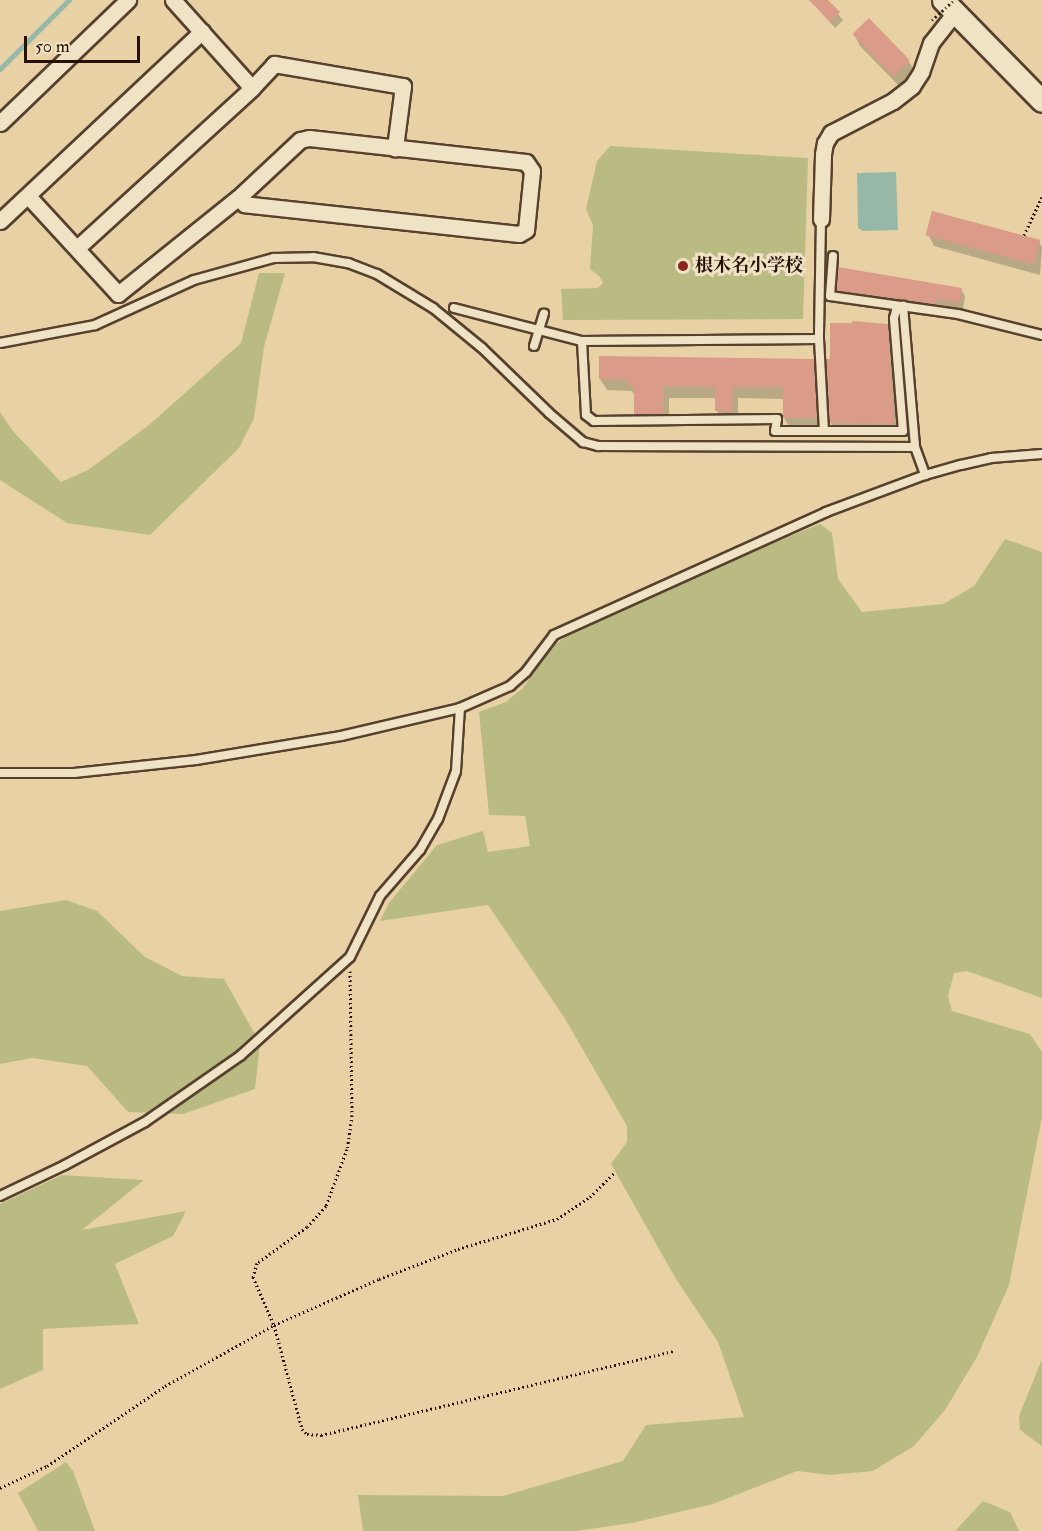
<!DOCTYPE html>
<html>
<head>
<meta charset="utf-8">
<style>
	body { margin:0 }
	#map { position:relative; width:1042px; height:1531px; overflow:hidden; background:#e8d2a5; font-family:"IM FELL Double Pica","Noto Serif JP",serif }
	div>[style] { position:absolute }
	.green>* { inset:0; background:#babb83 }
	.water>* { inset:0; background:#97b8a7 }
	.shadow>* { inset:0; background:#0003 }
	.stream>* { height:4.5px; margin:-2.25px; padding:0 2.25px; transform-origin:2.25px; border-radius:2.25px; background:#97b8a7 }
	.building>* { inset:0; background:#da9b88; transform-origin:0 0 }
	.path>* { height:3px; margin-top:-1.5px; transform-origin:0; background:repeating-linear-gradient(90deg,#271106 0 1.5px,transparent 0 4.5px) }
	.roads { filter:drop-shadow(2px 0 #57412e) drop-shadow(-2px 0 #57412e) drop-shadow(0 2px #57412e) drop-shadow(0 -2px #57412e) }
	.service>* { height:8px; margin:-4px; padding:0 4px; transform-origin:4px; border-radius:4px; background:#f0e2c4 }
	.minor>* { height:15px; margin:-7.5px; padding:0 7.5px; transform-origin:7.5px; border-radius:7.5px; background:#f0e2c4 }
	.secondary>* { height:21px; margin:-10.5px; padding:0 10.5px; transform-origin:10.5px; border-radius:10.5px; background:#f0e2c4 }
	.path-bridge>* { height:3px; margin-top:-1.5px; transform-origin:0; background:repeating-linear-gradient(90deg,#271106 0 1.5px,transparent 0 4.5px) }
	.dots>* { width:16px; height:16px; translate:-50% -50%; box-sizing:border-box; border:3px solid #f0e2c4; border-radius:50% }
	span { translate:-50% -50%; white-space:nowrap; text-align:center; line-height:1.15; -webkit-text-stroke:6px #f0e2c4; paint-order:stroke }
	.poi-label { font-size:18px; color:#271106; font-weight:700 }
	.left { translate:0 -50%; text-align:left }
	.scale { position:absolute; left:24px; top:36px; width:116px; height:27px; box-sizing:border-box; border:3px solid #271106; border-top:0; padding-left:8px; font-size:18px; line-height:21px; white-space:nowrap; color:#271106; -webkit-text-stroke:4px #f0e2c4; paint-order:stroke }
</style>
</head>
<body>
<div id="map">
	<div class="green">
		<div style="clip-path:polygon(610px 146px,808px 158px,803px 319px,563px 320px,561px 289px,598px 288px,603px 283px,599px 276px,590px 269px,593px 225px,586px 209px,597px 161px)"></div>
		<div style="clip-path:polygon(259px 273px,285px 273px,264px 347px,254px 418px,239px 448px,150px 535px,67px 523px,0 480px,0 412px,12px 430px,61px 482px,88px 470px,149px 425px,241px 343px)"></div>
		<div style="clip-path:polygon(820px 524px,832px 533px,838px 579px,862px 612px,943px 604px,974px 586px,1005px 539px,1042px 552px,1042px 998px,967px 971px,954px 973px,948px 996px,952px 1011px,1030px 1034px,1042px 1052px,1042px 1117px,1009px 1285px,977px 1357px,945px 1410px,914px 1446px,873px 1471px,830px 1475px,797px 1471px,713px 1504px,632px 1523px,575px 1531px,363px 1531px,358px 1495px,503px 1496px,623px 1461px,646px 1425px,744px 1417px,718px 1342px,676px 1279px,611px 1164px,627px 1142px,627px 1126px,564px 1017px,488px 905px,380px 921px,389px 903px,437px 845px,483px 831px,488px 852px,530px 846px,525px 816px,489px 815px,479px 712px,506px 702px,523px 688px,552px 647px,569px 634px,734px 559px)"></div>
		<div style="clip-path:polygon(66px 900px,97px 911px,145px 957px,182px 976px,224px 979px,260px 1043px,255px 1089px,183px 1114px,128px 1112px,87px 1066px,32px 1058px,0 1064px,0 911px)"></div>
		<div style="clip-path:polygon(62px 1175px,144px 1180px,82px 1230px,186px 1211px,173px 1236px,115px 1264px,139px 1324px,43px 1329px,43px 1370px,0 1389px,0 1204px)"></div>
		<div style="clip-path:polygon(1042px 1359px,1042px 1446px,1020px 1430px,1019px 1416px)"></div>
		<div style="clip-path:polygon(66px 1462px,73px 1471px,95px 1531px,38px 1531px,18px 1493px)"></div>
		<div style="clip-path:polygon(983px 1501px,1010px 1512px,1019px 1531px,955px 1531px)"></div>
	</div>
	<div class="water">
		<div style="clip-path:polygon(896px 172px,898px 230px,863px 231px,858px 228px,857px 173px)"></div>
	</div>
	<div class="shadow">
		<div style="clip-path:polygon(811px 0,826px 0,843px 20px,835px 28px)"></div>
		<div style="clip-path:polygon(869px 20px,909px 62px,916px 73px,901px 88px,860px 46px,854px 34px)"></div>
		<div style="clip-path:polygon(928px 234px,1039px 242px,1042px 247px,1040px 275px,934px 246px)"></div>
		<div style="clip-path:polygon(961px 289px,965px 296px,963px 309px,939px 305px,939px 310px,842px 298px,838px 290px)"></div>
		<div style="clip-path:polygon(853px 325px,888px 325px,894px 337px,899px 435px,838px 434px,831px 423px,831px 361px)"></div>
		<div style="clip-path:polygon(813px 360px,820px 372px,823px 430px,791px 429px,784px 418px,784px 399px,738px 398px,738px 423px,723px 423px,717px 411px,717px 398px,669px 398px,669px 425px,642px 426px,635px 414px,635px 396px,632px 391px,607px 390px,600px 379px)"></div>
	</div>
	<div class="stream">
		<div style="left:0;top:69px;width:98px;rotate:-45deg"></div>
	</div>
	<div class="building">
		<div style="clip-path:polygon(809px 0,828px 0,840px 12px,830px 22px)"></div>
		<div style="left:869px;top:18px;width:59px;height:23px;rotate:46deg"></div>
		<div style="left:932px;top:211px;width:112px;height:25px;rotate:15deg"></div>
		<div style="clip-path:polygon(838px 267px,962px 288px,960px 303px,936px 299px,935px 304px,836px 291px)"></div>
		<div style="clip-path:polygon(852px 321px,888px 324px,894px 424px,830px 423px,826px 359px,830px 359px,830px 323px,852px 323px)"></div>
		<div style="clip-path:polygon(599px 356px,814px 359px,817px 418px,783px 418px,783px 387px,733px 387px,732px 412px,715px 411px,715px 387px,663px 386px,663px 414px,634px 415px,634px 386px,628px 386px,628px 380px,599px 379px)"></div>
	</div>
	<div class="path">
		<div style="left:1024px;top:235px;width:42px;rotate:-64.7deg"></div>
		<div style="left:350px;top:971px;width:144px;rotate:89.2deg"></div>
		<div style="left:352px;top:1115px;width:34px;rotate:98deg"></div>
		<div style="left:347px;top:1149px;width:61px;rotate:110.2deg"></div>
		<div style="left:326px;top:1206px;width:28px;rotate:132deg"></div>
		<div style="left:307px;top:1227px;width:62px;rotate:144.2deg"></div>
		<div style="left:257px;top:1263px;width:15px;rotate:106deg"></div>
		<div style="left:253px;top:1277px;width:52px;rotate:66.4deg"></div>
		<div style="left:274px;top:1325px;width:108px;rotate:74.9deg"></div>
		<div style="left:302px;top:1429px;width:7px;rotate:45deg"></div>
		<div style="left:307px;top:1434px;width:14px;rotate:4deg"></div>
		<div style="left:321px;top:1435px;width:363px;rotate:-13.4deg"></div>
		<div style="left:0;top:1488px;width:52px;rotate:-25.1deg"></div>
		<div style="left:47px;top:1466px;width:143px;rotate:-34.1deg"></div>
		<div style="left:165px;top:1386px;width:125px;rotate:-29.2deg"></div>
		<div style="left:274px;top:1325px;width:115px;rotate:-23.7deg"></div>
		<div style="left:379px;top:1279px;width:85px;rotate:-20.8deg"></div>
		<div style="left:458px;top:1249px;width:103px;rotate:-16.9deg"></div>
		<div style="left:557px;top:1219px;width:40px;rotate:-34deg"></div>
		<div style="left:590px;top:1197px;width:35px;rotate:-45deg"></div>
	</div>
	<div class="roads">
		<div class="service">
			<div style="left:821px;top:219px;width:120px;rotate:91deg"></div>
			<div style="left:819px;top:339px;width:92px;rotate:86.9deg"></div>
			<div style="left:833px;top:256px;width:40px;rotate:94.3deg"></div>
			<div style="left:830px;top:296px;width:129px;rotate:8deg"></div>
			<div style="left:958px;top:314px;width:87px;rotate:14deg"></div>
			<div style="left:903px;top:306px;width:142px;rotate:85.1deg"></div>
			<div style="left:915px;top:447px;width:30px;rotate:70deg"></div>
			<div style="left:454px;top:308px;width:132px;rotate:14.5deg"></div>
			<div style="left:582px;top:341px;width:237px;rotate:-0.5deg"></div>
			<div style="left:582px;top:341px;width:74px;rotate:86.9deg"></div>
			<div style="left:586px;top:415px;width:10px;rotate:37deg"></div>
			<div style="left:594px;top:421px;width:183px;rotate:-0.6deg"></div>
			<div style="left:777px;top:419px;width:12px;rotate:99deg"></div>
			<div style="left:775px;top:431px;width:128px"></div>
			<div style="left:903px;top:431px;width:113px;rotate:-94.6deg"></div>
			<div style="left:894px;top:318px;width:7px;rotate:-74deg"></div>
			<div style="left:896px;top:311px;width:9px;rotate:-36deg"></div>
			<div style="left:0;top:343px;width:97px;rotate:-10.7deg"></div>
			<div style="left:95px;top:325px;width:109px;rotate:-24.4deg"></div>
			<div style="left:194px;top:280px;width:83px;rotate:-15.4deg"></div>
			<div style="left:274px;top:258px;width:39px;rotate:-1deg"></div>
			<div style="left:313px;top:257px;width:36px;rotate:10deg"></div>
			<div style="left:348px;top:263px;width:31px;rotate:21deg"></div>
			<div style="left:377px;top:274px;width:66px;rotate:31.3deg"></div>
			<div style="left:433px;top:308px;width:63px;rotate:39.2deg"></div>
			<div style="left:482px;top:348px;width:93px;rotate:44.1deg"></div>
			<div style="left:549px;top:413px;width:45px;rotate:40.5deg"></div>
			<div style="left:583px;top:442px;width:16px;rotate:15deg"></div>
			<div style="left:598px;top:446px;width:317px;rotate:0.2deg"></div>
			<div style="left:534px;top:346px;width:34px;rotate:-73deg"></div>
			<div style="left:0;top:773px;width:74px"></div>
			<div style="left:74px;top:773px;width:123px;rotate:-6.1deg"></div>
			<div style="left:196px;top:760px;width:147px;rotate:-9.4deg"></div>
			<div style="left:341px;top:736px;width:122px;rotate:-13.2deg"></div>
			<div style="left:460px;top:708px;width:55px;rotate:-23.7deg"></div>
			<div style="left:510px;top:686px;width:21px;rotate:-41deg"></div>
			<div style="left:526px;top:672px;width:46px;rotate:-52.9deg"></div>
			<div style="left:554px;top:635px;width:299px;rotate:-24.3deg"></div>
			<div style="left:826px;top:512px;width:106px;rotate:-20.5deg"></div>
			<div style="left:925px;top:475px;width:37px;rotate:-16deg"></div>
			<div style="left:961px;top:465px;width:31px;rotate:-13deg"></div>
			<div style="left:991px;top:458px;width:51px;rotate:-4.5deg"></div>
			<div style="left:0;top:1196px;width:72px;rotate:-25.5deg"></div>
			<div style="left:65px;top:1165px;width:91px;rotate:-28.3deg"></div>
			<div style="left:145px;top:1122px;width:116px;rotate:-34.8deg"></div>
			<div style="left:240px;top:1056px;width:148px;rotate:-42deg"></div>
			<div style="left:350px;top:957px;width:68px;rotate:-63.8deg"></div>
			<div style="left:380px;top:896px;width:61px;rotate:-49deg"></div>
			<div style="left:420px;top:850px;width:36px;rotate:-60deg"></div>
			<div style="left:438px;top:819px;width:51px;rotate:-69.4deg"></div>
			<div style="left:456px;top:771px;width:63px;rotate:-86.4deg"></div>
		</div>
		<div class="minor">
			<div style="left:173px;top:0;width:118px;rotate:48.1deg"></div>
			<div style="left:0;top:123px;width:178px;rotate:-43.9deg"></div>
			<div style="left:28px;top:196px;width:133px;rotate:47.4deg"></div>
			<div style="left:118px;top:294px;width:154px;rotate:-38.7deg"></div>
			<div style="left:238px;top:198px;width:85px;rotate:-43.1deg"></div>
			<div style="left:300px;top:140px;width:9px;rotate:-13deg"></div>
			<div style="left:309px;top:138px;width:218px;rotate:6.3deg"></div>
			<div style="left:526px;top:162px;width:11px;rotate:56deg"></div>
			<div style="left:532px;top:171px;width:59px;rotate:95.8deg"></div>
			<div style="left:526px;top:230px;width:8px;rotate:150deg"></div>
			<div style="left:519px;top:234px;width:276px;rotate:-173.8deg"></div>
			<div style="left:245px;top:204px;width:9px;rotate:-139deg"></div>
			<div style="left:821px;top:219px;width:65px;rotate:-88.2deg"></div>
			<div style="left:823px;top:154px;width:11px;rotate:-80deg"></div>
			<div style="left:825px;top:143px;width:12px;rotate:-59deg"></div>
			<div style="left:831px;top:133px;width:70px;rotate:-27.3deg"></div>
			<div style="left:893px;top:101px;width:24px;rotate:-38deg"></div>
			<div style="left:912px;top:86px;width:17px;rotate:-57deg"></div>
			<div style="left:921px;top:72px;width:31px;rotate:-71deg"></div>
			<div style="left:931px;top:43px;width:39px;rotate:-52deg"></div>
			<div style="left:0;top:221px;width:277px;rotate:-43.2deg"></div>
			<div style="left:77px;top:248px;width:237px;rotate:-42.4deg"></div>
			<div style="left:252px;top:88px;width:33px;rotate:-47deg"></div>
			<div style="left:274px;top:64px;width:131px;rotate:9.7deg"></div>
			<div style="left:403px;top:86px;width:63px;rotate:97.4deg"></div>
		</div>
		<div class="secondary">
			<div style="left:943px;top:0;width:141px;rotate:45.6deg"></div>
		</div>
	</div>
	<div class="path-bridge">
		<div style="left:932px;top:20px;width:30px;rotate:-42deg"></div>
	</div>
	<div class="dots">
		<div style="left:683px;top:266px;background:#8f2418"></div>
	</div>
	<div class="poi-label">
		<span class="left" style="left:695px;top:266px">根木名小学校</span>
	</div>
	<div class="scale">50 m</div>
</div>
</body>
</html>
